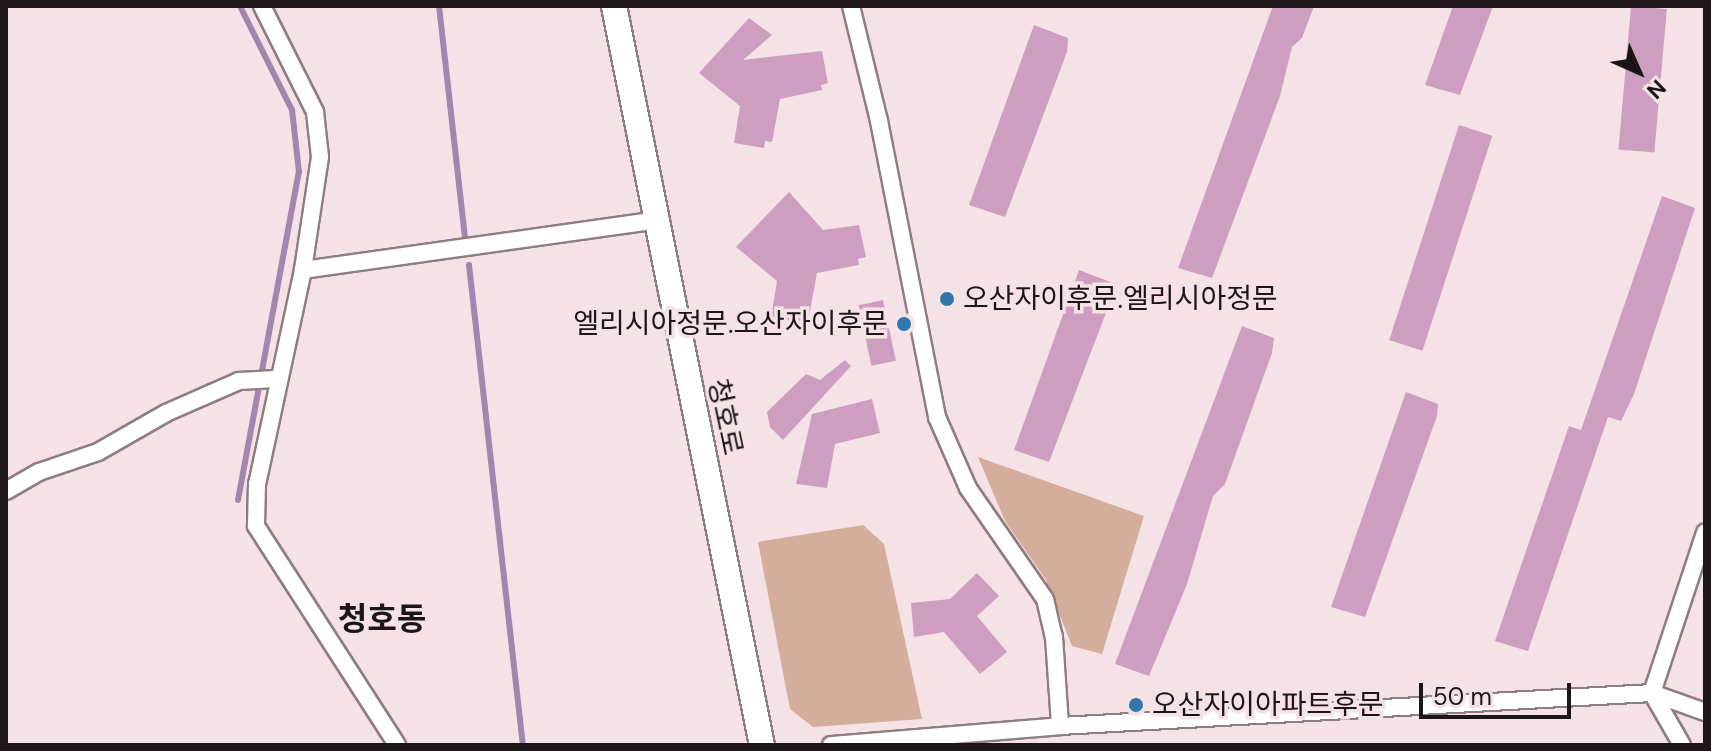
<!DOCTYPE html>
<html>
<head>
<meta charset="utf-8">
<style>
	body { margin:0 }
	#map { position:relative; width:1711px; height:751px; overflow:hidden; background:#f5e2e6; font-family:"DM Sans","Noto Sans KR",sans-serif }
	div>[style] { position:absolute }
	.green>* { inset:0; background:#d3ae9c }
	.stream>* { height:6px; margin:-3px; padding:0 3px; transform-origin:3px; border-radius:3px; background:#a285b1 }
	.building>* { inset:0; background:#ce9ec0; transform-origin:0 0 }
	.roads { filter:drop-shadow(2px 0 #8e7d81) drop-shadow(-2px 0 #8e7d81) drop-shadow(0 2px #8e7d81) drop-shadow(0 -2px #8e7d81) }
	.street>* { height:16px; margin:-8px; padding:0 8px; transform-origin:8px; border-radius:8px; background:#fff }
	.secondary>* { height:24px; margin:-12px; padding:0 12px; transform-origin:12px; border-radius:12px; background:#fff }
	.dots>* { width:22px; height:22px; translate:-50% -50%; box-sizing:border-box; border:4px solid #f5e2e6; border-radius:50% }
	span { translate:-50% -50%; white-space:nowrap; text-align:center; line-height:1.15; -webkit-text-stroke:7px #f5e2e6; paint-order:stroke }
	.poi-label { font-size:28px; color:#1d1618 }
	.left { translate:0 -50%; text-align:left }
	.right { translate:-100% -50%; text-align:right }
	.street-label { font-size:28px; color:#1d1618 }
	.quarter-label { font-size:32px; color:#1d1618; font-weight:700 }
	.frame { position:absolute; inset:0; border:8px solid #1d1618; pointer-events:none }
	.north { position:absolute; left:1599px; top:32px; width:80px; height:80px; -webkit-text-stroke:6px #f5e2e6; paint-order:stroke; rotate:135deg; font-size:22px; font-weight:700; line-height:32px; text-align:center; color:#1d1618 }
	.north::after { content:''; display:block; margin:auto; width:28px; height:36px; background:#1d1618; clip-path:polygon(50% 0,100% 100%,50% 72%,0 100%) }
	.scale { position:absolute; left:1419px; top:683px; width:152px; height:36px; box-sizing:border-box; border:4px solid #1d1618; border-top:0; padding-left:10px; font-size:24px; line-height:28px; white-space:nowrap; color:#1d1618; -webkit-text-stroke:6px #f5e2e6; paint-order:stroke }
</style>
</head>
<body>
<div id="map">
	<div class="green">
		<div style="clip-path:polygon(978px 457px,1144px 516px,1102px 654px,1072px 646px,1046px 580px,1005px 521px)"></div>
		<div style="clip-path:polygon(863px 525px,884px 544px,922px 719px,813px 727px,790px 709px,758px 542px)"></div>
	</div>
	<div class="stream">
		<div style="left:439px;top:6px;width:233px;rotate:83.6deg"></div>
		<div style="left:469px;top:265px;width:483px;rotate:83.6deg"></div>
		<div style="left:238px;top:500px;width:334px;rotate:-79.5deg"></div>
		<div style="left:299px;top:172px;width:62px;rotate:-96.4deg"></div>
		<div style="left:292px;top:110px;width:116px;rotate:-116.6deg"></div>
	</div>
	<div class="building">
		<div style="clip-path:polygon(1273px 6px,1314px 6px,1302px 38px,1292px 47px,1280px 96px,1212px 278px,1178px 268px)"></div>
		<div style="clip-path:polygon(1453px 6px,1493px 6px,1460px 95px,1425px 85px)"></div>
		<div style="left:1631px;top:6px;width:36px;height:144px;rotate:5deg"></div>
		<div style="clip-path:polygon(749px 18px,772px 35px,743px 60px,822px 51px,828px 83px,821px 85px,822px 90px,780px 99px,772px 142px,765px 141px,764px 148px,734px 143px,740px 106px,699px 73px)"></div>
		<div style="clip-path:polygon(1034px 25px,1068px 38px,1067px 52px,1005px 217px,969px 205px)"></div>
		<div style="left:1459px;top:125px;width:35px;height:226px;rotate:18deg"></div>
		<div style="clip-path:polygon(789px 192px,823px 230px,859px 225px,866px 257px,858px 259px,859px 265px,817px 273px,809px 316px,802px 315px,801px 322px,771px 318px,777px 281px,736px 247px)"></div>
		<div style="clip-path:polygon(1662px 196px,1695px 208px,1634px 394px,1621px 421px,1608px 417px,1528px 651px,1495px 641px,1569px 426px,1581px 430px)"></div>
		<div style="clip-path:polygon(1079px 270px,1113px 283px,1112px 297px,1049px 462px,1014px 450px)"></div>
		<div style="left:883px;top:300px;width:62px;height:25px;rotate:78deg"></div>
		<div style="clip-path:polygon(1242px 326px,1274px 338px,1272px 353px,1225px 484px,1213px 496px,1187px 584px,1149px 676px,1115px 664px)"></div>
		<div style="clip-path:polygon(845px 360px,851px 366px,783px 440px,770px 427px,767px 412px,806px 374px,820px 380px)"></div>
		<div style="clip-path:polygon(1406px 392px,1438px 404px,1437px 416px,1365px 617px,1331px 607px)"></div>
		<div style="clip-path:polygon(872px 399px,880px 433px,835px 444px,827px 488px,796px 484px,812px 414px)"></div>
		<div style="clip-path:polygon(977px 573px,999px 596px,977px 616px,1007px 652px,980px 674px,944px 632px,914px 637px,911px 603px,950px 599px)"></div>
	</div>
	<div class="roads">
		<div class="street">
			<div style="left:262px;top:6px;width:119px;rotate:63.4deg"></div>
			<div style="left:315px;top:112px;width:45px;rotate:83.7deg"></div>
			<div style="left:320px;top:157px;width:114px;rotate:98.6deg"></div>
			<div style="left:303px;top:270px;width:219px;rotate:102.1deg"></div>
			<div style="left:257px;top:484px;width:42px;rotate:91.4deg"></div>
			<div style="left:256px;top:526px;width:260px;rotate:57.2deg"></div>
			<div style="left:851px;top:6px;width:118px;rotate:76.3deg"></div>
			<div style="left:879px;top:121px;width:302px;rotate:78.9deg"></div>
			<div style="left:937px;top:417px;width:77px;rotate:66.4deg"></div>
			<div style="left:968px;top:488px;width:135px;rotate:55.3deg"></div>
			<div style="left:1045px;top:599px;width:39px;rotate:77deg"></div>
			<div style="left:1054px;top:637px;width:89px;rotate:86.1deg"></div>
			<div style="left:303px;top:270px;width:353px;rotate:-8deg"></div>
			<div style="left:6px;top:491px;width:38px;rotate:-30deg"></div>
			<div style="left:39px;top:472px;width:62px;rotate:-18.7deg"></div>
			<div style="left:98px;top:452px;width:78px;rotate:-29.8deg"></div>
			<div style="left:166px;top:413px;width:80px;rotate:-23.7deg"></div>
			<div style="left:239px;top:381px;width:37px;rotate:-3deg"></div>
			<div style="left:1652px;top:693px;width:60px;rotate:60deg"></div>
			<div style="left:1652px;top:693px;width:56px;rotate:19.7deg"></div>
			<div style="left:831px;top:745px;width:230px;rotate:-4.7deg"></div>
			<div style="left:1060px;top:726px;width:593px;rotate:-3.19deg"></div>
			<div style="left:1652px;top:693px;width:169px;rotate:-71.7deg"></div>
		</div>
		<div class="secondary">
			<div style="left:614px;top:6px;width:754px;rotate:78.68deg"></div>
		</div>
	</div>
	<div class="dots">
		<div style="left:947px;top:299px;background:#3077ac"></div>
		<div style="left:904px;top:324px;background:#3077ac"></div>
		<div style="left:1136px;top:705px;background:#3077ac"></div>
	</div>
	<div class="poi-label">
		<span class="left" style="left:963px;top:299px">오산자이후문.엘리시아정문</span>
		<span class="right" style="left:888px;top:324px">엘리시아정문.오산자이후문</span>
		<span class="left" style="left:1152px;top:705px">오산자이아파트후문</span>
	</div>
	<div class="street-label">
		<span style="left:725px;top:417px;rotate:78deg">청호로</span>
	</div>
	<div class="quarter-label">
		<span style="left:382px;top:619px">청호동</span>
	</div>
	<div class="frame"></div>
	<div class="north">N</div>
	<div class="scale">50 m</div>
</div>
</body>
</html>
